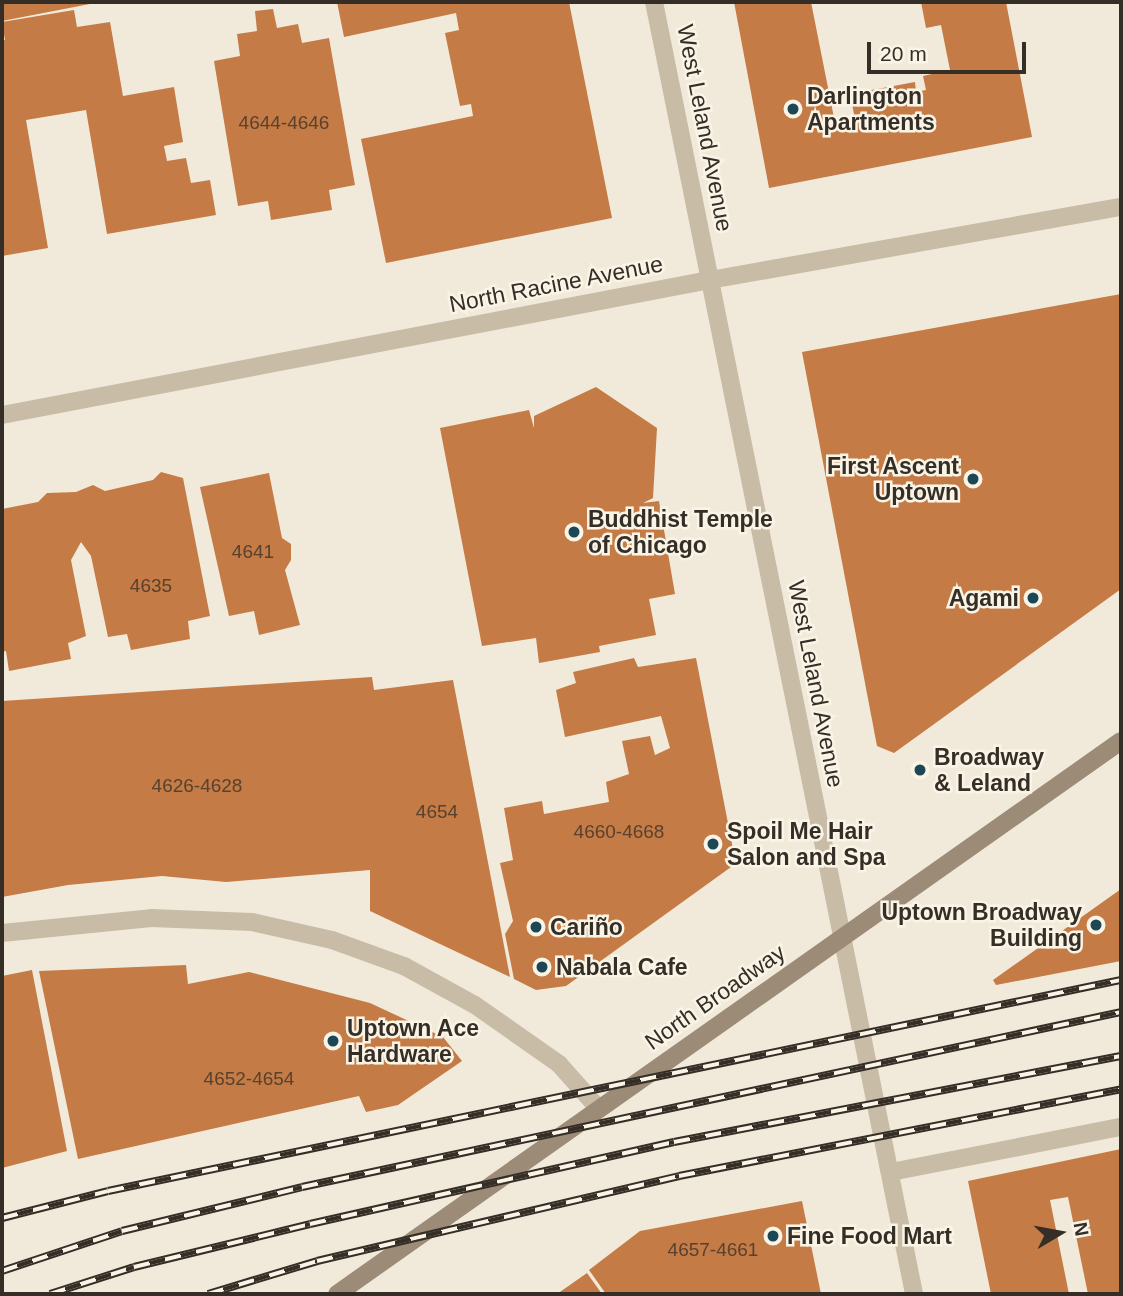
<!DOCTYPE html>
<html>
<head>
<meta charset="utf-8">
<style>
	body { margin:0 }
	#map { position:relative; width:1123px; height:1296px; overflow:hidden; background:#f1eada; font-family:Helvetica,sans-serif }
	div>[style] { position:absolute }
	.building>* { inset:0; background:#c47b45 }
	.service>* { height:18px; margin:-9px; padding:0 9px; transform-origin:9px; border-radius:9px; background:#c9bca6 }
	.minor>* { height:18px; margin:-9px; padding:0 9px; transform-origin:9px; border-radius:9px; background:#c9bca6 }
	.secondary>* { height:18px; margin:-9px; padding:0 9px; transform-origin:9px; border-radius:9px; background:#9c8c77 }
	.rail>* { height:8px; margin-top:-4px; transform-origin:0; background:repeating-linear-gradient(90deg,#f9f4e6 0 16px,#352e27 0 32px); box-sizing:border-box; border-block:2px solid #352e27 }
	.dots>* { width:19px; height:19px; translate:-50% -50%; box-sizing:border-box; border:4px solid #f9f4e6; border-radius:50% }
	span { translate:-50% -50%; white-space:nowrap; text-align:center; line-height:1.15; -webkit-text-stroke:5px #f9f4e6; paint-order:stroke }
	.number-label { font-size:19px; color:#59412e }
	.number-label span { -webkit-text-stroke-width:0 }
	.poi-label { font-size:23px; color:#352e27; font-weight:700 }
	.left { translate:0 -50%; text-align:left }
	.right { translate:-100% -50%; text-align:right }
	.street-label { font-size:23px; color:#352e27 }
	.frame { position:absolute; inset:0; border:4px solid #352e27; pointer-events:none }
	.north { position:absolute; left:1025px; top:1198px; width:70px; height:70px; -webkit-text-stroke:5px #f9f4e6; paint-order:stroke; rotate:80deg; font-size:19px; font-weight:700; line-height:28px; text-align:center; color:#352e27 }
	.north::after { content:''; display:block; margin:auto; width:24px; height:32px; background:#352e27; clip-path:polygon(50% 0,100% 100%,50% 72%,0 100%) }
	.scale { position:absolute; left:867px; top:42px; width:159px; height:32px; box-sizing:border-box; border:4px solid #352e27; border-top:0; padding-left:9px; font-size:21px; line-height:24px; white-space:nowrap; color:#352e27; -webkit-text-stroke:5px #f9f4e6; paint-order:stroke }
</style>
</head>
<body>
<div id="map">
	<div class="building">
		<div style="clip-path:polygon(2px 2px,95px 2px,95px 3px,2px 21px)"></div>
		<div style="clip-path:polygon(337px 2px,569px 2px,612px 218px,386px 263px,361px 139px,473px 116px,471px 104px,460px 106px,445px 33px,459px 30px,456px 13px,344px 37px)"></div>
		<div style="clip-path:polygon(734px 2px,811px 2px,836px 128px,856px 124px,850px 94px,915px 82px,916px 92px,926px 90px,923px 76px,950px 70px,941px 25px,926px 28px,921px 2px,1006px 2px,1032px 137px,769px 188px)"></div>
		<div style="clip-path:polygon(273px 9px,277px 28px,298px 24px,302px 43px,329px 38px,355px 185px,329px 190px,332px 210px,271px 220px,268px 201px,238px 206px,214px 61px,240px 56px,237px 34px,257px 31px,255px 11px)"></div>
		<div style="clip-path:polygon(74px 10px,77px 27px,110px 22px,123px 96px,174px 87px,183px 142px,164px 146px,167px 161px,186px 158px,191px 183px,210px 180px,216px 215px,107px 234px,86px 110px,26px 120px,48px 248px,2px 256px,2px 41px,5px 40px,2px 22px)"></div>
		<div style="clip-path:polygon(1121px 294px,1121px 589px,894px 753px,877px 746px,802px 352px)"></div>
		<div style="clip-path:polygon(596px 387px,657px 428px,653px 498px,643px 503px,659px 501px,675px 594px,649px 599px,656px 635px,599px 646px,600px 652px,539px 663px,536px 638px,482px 646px,440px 428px,529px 410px,534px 428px,534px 416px)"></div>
		<div style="clip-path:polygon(161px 472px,183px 478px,210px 616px,188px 621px,190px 639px,131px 650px,127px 634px,108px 637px,91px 556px,81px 542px,71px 560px,86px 636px,68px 643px,71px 659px,9px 671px,6px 651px,2px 652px,2px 509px,38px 502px,47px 493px,76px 492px,93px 485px,105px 491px,153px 480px)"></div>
		<div style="clip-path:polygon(269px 473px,282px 538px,291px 544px,291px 560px,285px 570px,300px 625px,259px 635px,254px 611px,229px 616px,200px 487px)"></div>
		<div style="clip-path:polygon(634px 658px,638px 667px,696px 658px,733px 849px,731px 867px,566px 986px,536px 990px,514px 979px,505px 934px,513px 921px,500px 863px,513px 860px,504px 808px,542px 801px,544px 814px,609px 802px,606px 782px,629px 774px,622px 741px,650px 736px,655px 755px,670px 748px,661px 716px,565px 737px,556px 690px,576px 683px,573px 672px)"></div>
		<div style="clip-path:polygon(372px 677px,374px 690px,453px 680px,510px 977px,370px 911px,370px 870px,226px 882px,162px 876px,68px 885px,2px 897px,2px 701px)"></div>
		<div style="clip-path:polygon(1121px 889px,1121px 961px,996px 985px,993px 980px)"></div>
		<div style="clip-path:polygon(186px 965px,188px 984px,249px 972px,370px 1003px,443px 1037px,462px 1061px,398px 1105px,366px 1112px,359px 1096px,78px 1159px,39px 971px)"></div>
		<div style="clip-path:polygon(32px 970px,67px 1151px,2px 1168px,2px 976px)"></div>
		<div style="clip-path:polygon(1121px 1149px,1121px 1294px,1088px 1294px,1068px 1197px,1050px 1200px,1069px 1294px,991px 1294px,968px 1181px)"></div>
		<div style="clip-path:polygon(802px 1201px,821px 1294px,606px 1294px,589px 1270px,640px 1231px)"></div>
		<div style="clip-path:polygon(587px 1273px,602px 1294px,557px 1294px)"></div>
	</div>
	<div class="service">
		<div style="left:891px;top:1172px;width:234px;rotate:-11.1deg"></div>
	</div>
	<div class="minor">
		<div style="left:654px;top:2px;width:1318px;rotate:78.62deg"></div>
		<div style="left:2px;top:415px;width:721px;rotate:-10.8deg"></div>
		<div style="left:710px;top:280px;width:417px;rotate:-10.1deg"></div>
		<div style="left:2px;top:933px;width:150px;rotate:-5.7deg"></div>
		<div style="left:151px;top:918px;width:101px;rotate:2.3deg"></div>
		<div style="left:252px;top:922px;width:82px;rotate:12.7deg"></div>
		<div style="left:332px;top:940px;width:77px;rotate:19.9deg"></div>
		<div style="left:404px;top:966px;width:81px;rotate:28.8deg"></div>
		<div style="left:475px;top:1005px;width:103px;rotate:35.1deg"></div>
		<div style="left:559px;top:1064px;width:59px;rotate:48.4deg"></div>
	</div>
	<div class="secondary">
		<div style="left:337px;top:1294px;width:959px;rotate:-35.2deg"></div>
	</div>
	<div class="rail">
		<div style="left:2px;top:1218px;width:109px;rotate:-14.3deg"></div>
		<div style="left:108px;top:1191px;width:1035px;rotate:-11.77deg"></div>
		<div style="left:2px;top:1271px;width:126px;rotate:-18.4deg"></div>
		<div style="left:122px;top:1231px;width:185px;rotate:-13.7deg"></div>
		<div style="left:302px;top:1187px;width:837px;rotate:-12.06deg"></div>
		<div style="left:50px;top:1294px;width:88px;rotate:-17.8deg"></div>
		<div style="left:134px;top:1267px;width:181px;rotate:-13.7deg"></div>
		<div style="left:310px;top:1224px;width:373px;rotate:-12.7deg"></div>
		<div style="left:674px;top:1142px;width:455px;rotate:-10.9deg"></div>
		<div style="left:208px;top:1294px;width:114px;rotate:-16.8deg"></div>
		<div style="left:317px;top:1261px;width:372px;rotate:-13.2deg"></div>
		<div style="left:679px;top:1176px;width:450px;rotate:-11.1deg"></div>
	</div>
	<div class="dots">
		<div style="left:793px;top:109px;background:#1d4755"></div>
		<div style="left:973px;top:479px;background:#1d4755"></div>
		<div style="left:574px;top:532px;background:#1d4755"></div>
		<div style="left:1033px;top:598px;background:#1d4755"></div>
		<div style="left:920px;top:770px;background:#1d4755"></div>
		<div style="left:713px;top:844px;background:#1d4755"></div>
		<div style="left:1096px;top:925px;background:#1d4755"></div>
		<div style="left:536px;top:927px;background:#1d4755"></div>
		<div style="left:542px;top:967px;background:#1d4755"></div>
		<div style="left:333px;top:1041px;background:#1d4755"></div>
		<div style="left:773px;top:1236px;background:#1d4755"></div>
	</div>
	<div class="number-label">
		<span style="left:284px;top:123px">4644-4646</span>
		<span style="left:253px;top:552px">4641</span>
		<span style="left:151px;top:586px">4635</span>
		<span style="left:197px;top:786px">4626-4628</span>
		<span style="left:437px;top:812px">4654</span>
		<span style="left:619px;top:832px">4660-4668</span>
		<span style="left:249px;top:1079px">4652-4654</span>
		<span style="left:713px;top:1250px">4657-4661</span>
	</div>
	<div class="poi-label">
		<span class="left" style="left:807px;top:109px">Darlington<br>Apartments</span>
		<span class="right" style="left:959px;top:479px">First Ascent<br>Uptown</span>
		<span class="left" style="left:588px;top:532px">Buddhist Temple<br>of Chicago</span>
		<span class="right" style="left:1019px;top:598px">Agami</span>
		<span class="left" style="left:934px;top:770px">Broadway<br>&amp; Leland</span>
		<span class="left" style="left:727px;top:844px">Spoil Me Hair<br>Salon and Spa</span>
		<span class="right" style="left:1082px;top:925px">Uptown Broadway<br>Building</span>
		<span class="left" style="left:550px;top:927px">Cariño</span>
		<span class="left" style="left:556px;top:967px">Nabala Cafe</span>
		<span class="left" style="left:347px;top:1041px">Uptown Ace<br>Hardware</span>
		<span class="left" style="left:787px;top:1236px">Fine Food Mart</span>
	</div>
	<div class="street-label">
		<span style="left:705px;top:128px;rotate:79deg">West Leland Avenue</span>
		<span style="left:556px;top:284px;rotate:-11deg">North Racine Avenue</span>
		<span style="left:816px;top:684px;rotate:79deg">West Leland Avenue</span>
		<span style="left:715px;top:997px;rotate:-35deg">North Broadway</span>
	</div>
	<div class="frame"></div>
	<div class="north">N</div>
	<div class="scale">20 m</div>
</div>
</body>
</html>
